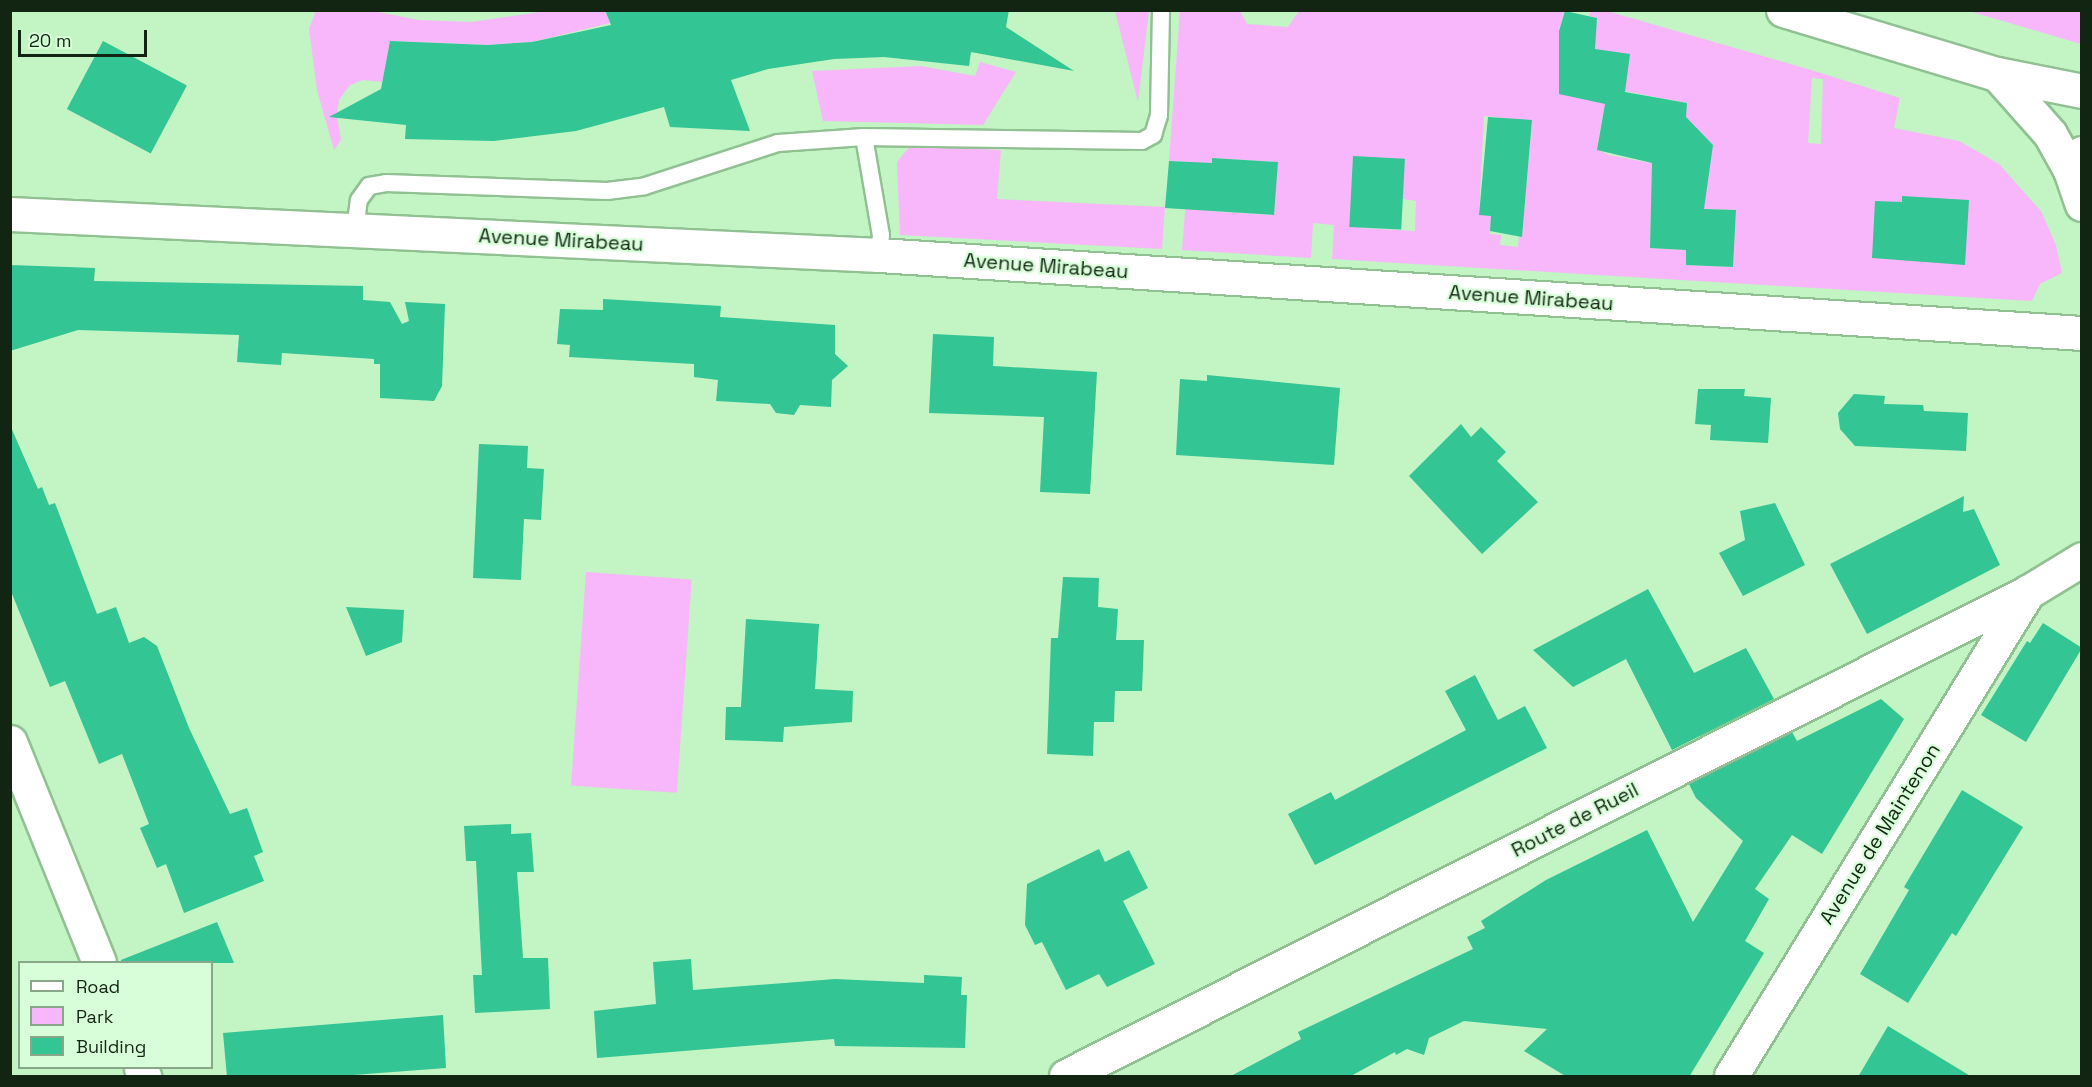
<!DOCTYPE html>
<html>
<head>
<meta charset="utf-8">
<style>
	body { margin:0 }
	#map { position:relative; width:2092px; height:1087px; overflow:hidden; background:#c2f4c4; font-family:"Space Grotesk",sans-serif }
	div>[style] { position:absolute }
	.green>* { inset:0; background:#f8b7fa; transform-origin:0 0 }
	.building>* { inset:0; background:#33c594; transform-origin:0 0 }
	.roads { filter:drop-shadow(2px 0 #91c093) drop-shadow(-2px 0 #91c093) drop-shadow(0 2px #91c093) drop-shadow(0 -2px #91c093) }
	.service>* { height:16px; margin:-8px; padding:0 8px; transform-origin:8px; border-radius:8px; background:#fff }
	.minor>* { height:33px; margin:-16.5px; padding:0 16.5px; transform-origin:16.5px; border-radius:16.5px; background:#fff }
	.tertiary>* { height:33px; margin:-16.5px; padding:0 16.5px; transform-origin:16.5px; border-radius:16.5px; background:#fff }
	.secondary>* { height:33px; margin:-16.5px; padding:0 16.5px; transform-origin:16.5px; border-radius:16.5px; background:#fff }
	span { translate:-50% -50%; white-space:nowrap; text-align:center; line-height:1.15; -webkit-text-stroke:4.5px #d7fed8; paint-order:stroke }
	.street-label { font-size:20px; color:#122513 }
	.frame { position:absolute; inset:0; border:12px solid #122513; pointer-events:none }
	.legend { position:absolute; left:18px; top:961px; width:195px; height:108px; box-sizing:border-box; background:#d7fed8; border:2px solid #88a789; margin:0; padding:8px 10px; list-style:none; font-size:18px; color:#122513 }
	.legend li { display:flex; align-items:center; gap:12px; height:30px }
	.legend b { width:30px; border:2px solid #88a789 }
	.scale { position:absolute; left:18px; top:30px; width:129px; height:27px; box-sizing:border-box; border:3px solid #122513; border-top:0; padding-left:8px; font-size:18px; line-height:21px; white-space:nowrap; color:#122513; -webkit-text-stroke:4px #d7fed8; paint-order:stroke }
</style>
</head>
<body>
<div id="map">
	<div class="green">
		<div style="clip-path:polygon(316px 10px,373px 11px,419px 20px,472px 22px,546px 11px,605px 10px,610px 23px,532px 42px,487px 45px,391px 41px,383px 82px,363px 80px,350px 85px,339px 100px,337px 115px,341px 140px,334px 150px,317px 90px,309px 29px)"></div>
		<div style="clip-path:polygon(1115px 11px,1149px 11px,1138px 102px)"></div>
		<div style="clip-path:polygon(evenodd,1180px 11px,1240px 11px,1247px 24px,1288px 27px,1299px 11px,1565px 11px,1559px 31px,1595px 41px,1597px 18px,1589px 16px,1590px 11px,1607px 11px,1811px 70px,1900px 98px,1894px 128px,1959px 141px,1999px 164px,2041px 211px,2056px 245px,2062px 273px,2040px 284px,2032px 301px,1332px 259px,1334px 225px,1313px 223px,1311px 258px,1182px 250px,1189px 162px,1169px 161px,1180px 11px,1812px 78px,1823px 79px,1821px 144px,1808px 143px,1812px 78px,1180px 11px,1619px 90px,1687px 103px,1684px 130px,1698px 172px,1609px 155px,1597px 149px,1603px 113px,1619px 90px,1180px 11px,1484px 116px,1532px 121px,1522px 237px,1519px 237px,1518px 247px,1500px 245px,1501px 235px,1490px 234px,1491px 216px,1479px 214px,1484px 116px,1180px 11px,1212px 158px,1277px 162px,1274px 215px,1209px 211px,1212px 158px,1180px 11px,1403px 199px,1416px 201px,1415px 231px,1361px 228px,1403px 199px,1180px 11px,1651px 207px,1736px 210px,1733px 267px,1686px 265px,1686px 250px,1650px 248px,1651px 207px)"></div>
		<div style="clip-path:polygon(1969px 11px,2081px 11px,2081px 44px)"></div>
		<div style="clip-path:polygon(980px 62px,1016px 72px,983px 125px,823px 121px,812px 71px,921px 66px,975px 76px)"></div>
		<div style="clip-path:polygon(911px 145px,1001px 150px,997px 199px,1165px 207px,1162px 249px,900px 235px,897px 162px)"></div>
		<div style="left:586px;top:572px;width:106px;height:214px;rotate:4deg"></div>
	</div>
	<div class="building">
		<div style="clip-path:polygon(605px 10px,1009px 10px,1006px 27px,1074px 71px,971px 52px,969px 66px,884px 57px,834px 59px,768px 69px,731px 80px,750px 131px,670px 127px,664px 107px,576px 131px,494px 141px,405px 139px,406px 125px,329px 117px,381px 89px,390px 41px,487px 45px,532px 42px,611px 25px)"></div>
		<div style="clip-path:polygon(1565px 11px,1597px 18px,1595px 49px,1630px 54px,1625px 92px,1687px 103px,1686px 117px,1713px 145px,1704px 209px,1736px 210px,1733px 267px,1686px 265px,1686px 250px,1650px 248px,1652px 163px,1597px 150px,1605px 104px,1559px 94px,1559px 31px)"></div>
		<div style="left:103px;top:41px;width:95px;height:77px;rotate:28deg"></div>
		<div style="clip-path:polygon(1488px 117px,1532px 120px,1522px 237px,1490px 231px,1491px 216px,1479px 215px)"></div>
		<div style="left:1353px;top:156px;width:52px;height:71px;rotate:3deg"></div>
		<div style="clip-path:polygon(1212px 158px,1278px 162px,1274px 215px,1165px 208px,1169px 161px,1212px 163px)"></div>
		<div style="clip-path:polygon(1902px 196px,1969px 200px,1965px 265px,1872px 258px,1875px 201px,1902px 202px)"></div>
		<div style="clip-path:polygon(10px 265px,95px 268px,94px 281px,363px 286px,363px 300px,390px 302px,402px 324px,409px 321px,405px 302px,445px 304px,442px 386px,434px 401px,380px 398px,380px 364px,374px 364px,374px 359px,282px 353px,281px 365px,237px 362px,239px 335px,78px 330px,10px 351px)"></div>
		<div style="clip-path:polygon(603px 299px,721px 306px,720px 317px,835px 325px,835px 354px,848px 366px,832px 380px,831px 407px,800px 405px,794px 415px,776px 413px,770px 404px,716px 401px,718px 380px,694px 377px,694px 364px,569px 357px,570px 345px,557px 344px,560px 309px,603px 310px)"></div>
		<div style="clip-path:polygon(933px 334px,994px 337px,993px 366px,1097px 372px,1090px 494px,1040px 492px,1044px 417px,929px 413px)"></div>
		<div style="clip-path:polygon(1207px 375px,1340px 388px,1334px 465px,1176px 455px,1180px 379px,1207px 381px)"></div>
		<div style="clip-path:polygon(1698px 389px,1745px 389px,1744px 396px,1771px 398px,1768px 443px,1710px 440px,1711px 425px,1695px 424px)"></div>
		<div style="clip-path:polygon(1854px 394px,1885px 396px,1884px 404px,1923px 405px,1924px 411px,1968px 413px,1966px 451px,1855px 446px,1840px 429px,1838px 413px)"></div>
		<div style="clip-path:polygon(1461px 424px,1471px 437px,1481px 427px,1506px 452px,1497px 461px,1538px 502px,1482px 554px,1409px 476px)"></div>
		<div style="clip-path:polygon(10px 425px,38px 489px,42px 487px,49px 505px,55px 503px,97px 614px,116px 607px,129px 643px,144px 637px,157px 646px,189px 728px,230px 814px,247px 808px,263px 852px,254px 856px,264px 881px,184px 913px,166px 864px,157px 868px,140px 828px,149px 824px,122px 754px,99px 764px,65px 681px,50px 687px,10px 589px)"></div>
		<div style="clip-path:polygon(479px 444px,528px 446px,527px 468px,544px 469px,541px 520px,524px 519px,521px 580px,473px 578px)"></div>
		<div style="clip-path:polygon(1964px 496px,1963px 512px,1974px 509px,2000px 565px,1867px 634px,1830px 564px)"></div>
		<div style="clip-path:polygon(1775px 503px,1805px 565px,1743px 596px,1719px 553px,1745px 540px,1740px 511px)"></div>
		<div style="clip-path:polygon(1063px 577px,1099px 578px,1098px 607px,1118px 609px,1116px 640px,1144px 640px,1142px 691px,1115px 691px,1114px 722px,1094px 722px,1093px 756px,1047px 754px,1051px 638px,1058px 638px)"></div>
		<div style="clip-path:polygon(1648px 589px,1694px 673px,1746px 648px,1774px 699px,1672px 750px,1626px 659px,1573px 687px,1533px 650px)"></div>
		<div style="clip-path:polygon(346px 607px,404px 610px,402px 642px,366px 656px)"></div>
		<div style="clip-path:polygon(746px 619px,819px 624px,815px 689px,853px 691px,852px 722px,784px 727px,783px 742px,725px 740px,726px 707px,741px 707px)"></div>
		<div style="clip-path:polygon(2043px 623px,2082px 648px,2026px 742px,1981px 715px,2027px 641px,2030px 643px)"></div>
		<div style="clip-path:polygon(1475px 675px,1498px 720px,1525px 706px,1547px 748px,1315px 865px,1288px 814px,1331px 792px,1335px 800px,1466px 730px,1445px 691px)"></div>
		<div style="clip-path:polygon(1881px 699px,1904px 719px,1822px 854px,1792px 835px,1755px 889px,1769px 899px,1745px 941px,1764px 953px,1689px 1077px,1567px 1077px,1524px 1051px,1547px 1029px,1464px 1021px,1429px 1038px,1424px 1055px,1407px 1049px,1396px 1055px,1395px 1052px,1349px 1077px,1229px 1077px,1301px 1039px,1298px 1032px,1473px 949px,1467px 937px,1485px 928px,1481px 921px,1546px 880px,1647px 830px,1693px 922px,1743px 841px,1696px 798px,1689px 784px,1792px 732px,1797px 741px)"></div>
		<div style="clip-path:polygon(1962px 790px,2023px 827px,1956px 936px,1952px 933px,1908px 1003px,1860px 974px,1909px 890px,1904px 887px)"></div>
		<div style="clip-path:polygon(511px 824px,511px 834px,531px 833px,534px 872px,517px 872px,523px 958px,548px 958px,550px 1009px,475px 1013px,473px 975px,482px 975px,476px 861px,466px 861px,464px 826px)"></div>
		<div style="clip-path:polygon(1099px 849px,1105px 862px,1129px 850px,1148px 888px,1123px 901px,1155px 964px,1107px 987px,1099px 974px,1066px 990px,1042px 942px,1035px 945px,1025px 925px,1027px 884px)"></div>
		<div style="clip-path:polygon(217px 922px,234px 963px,121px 963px,121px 960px)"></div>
		<div style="clip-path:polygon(691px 959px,693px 990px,835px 979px,924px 983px,924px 975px,962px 977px,961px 995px,967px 995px,965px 1048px,835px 1046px,834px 1039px,597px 1058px,594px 1011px,656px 1004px,653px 962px)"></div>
		<div style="clip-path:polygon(443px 1015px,446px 1068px,327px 1077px,227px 1077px,223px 1033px)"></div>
		<div style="clip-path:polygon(1888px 1026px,1972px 1077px,1858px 1077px)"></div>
	</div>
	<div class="roads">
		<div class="service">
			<div style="left:864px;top:137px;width:99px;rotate:80.2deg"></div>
			<div style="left:881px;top:235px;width:20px;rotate:96deg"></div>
			<div style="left:355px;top:231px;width:31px;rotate:-83deg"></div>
			<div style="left:359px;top:200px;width:17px;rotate:-54deg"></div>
			<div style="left:369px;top:186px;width:17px;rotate:-10deg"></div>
			<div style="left:386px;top:183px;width:221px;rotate:2.1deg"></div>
			<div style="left:607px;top:191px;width:38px;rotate:-7deg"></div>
			<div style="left:645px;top:186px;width:140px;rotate:-17.9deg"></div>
			<div style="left:778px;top:143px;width:86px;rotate:-4deg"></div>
			<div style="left:864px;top:137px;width:278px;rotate:0.8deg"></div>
			<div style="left:1142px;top:141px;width:13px;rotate:-29deg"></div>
			<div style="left:1153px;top:135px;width:21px;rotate:-73deg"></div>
			<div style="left:1159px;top:115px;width:105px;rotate:-88.9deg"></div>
		</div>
		<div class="minor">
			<div style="left:1066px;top:1076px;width:1077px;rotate:-26.71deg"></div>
			<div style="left:2028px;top:592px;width:63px;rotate:-31.4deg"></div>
			<div style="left:1731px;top:1076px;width:568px;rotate:-58.47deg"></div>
		</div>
		<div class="tertiary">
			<div style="left:1783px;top:10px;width:223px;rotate:16.7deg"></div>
			<div style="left:1997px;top:74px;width:87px;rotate:11.3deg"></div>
			<div style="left:1997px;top:74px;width:80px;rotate:48.5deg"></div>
			<div style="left:2050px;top:134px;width:41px;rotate:60.9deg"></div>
			<div style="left:10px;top:214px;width:870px;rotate:2.7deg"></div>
			<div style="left:879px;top:255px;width:1206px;rotate:3.71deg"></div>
			<div style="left:10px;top:742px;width:237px;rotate:68deg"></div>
			<div style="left:141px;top:1068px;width:9px;rotate:69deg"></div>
		</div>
		<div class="secondary">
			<div style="left:2082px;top:153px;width:21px;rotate:125deg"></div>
			<div style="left:2070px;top:170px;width:36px;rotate:71deg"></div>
		</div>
	</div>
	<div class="street-label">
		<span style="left:561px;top:240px;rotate:3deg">Avenue Mirabeau</span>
		<span style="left:1046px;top:266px;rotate:4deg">Avenue Mirabeau</span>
		<span style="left:1531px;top:298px;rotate:4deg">Avenue Mirabeau</span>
		<span style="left:1575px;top:820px;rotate:-27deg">Route de Rueil</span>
		<span style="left:1880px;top:834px;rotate:-58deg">Avenue de Maintenon</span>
	</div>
	<div class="frame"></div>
	<ul class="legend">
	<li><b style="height:8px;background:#fff"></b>Road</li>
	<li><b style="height:16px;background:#f8b7fa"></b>Park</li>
	<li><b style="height:16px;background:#33c594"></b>Building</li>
	</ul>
	<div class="scale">20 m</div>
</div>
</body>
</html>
